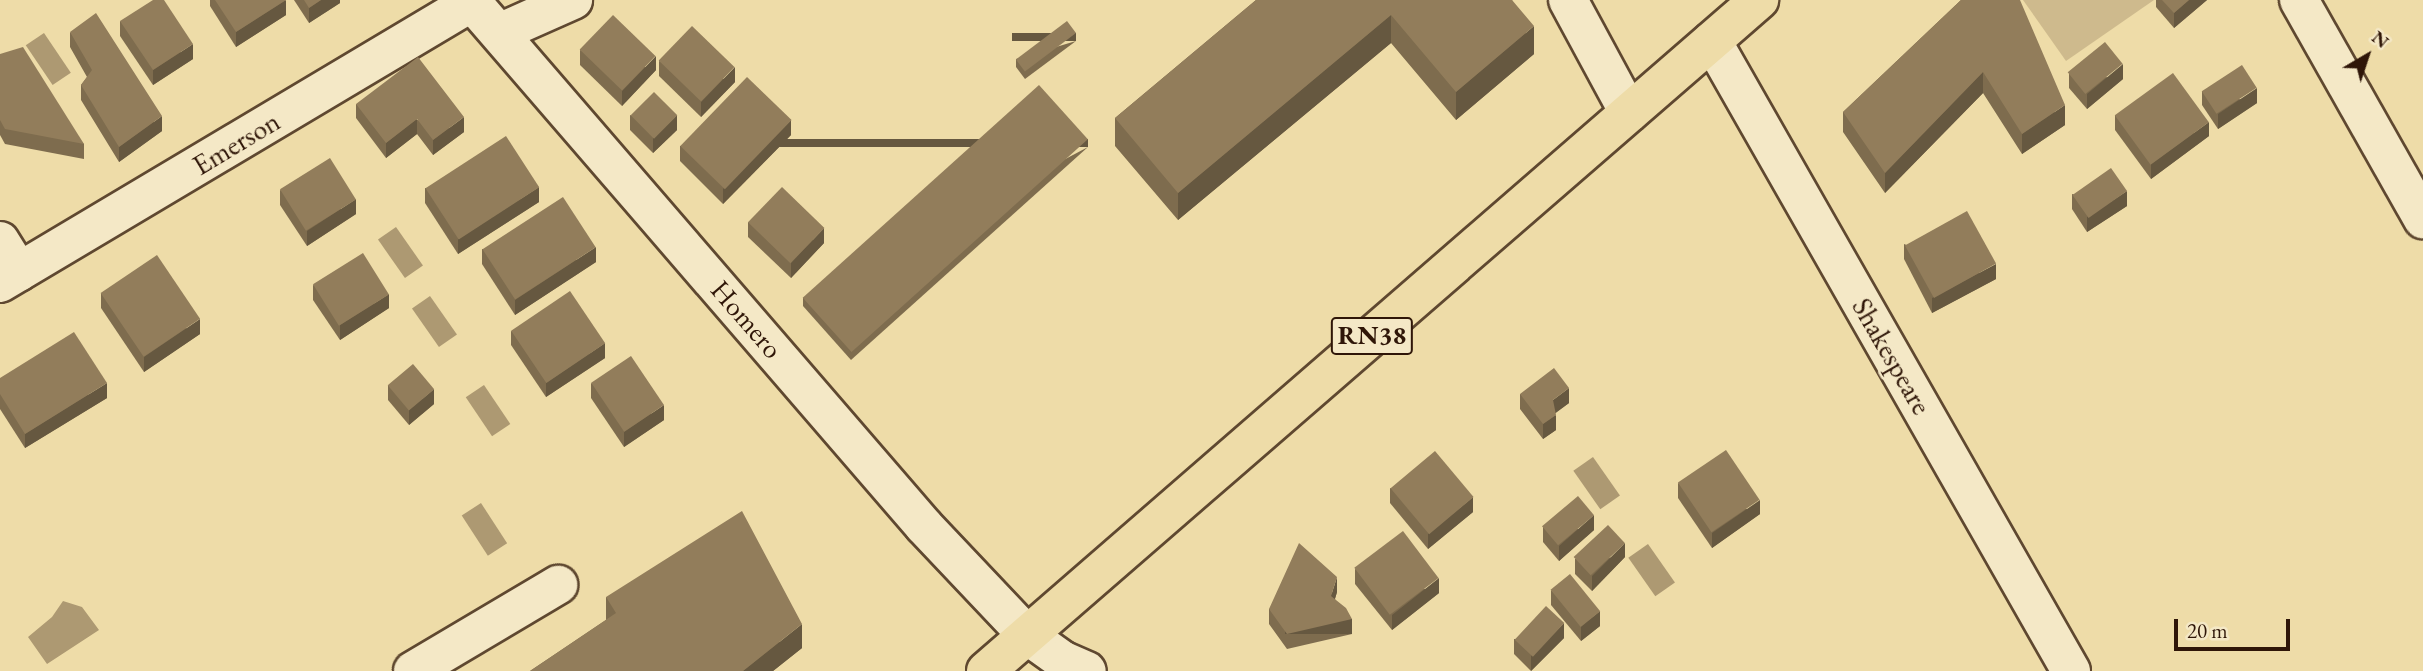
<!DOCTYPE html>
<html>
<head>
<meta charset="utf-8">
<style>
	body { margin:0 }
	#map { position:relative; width:2423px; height:671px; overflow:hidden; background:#eedca8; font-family:"EB Garamond",serif }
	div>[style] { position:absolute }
	.green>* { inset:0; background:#ceba8d }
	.water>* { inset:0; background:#ad9972; transform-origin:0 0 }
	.roads { filter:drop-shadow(2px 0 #5f4830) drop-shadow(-2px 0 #5f4830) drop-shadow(0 2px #5f4830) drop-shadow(0 -2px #5f4830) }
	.minor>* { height:38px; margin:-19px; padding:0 19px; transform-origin:19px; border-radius:19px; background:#f4e8c6 }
	.major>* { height:38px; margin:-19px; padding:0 19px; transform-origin:19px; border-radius:19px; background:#eedca8 }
	.wall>* { inset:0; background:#7e6c4e }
	.shaded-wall>* { inset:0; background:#665840; transform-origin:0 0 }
	.building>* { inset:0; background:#927d5b; transform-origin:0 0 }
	span { translate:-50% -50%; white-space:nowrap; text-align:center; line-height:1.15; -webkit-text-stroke:5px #f4e8c6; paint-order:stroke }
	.shield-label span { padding:2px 5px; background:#f4e8c6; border:2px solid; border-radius:5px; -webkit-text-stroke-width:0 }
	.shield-label { font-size:26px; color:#2f1608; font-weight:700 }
	.street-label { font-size:28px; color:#2f1608 }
	.north { position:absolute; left:2332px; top:21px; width:70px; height:70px; -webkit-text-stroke:5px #f4e8c6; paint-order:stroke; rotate:39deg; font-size:19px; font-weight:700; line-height:28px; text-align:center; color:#2f1608 }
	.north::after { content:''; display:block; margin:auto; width:24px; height:32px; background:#2f1608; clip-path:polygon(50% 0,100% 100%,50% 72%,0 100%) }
	.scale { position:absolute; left:2174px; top:619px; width:116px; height:32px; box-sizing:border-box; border:4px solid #2f1608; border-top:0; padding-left:9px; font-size:21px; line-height:24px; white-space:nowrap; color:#2f1608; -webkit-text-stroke:5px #f4e8c6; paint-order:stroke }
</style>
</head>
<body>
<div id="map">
	<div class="green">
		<div style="clip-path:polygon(2023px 0,2154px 0,2066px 61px)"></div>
	</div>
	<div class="water">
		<div style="left:44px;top:33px;width:48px;height:22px;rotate:56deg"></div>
		<div style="left:396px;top:227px;width:47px;height:22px;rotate:55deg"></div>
		<div style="left:430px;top:296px;width:47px;height:22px;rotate:55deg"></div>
		<div style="left:484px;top:385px;width:47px;height:22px;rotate:56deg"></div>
		<div style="left:1593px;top:457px;width:47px;height:24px;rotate:55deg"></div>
		<div style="left:481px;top:503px;width:48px;height:23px;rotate:57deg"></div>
		<div style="left:1648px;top:544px;width:47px;height:24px;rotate:55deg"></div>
		<div style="clip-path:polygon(63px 601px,82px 607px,99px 630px,47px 664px,28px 637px,52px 617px)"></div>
	</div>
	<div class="roads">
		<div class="minor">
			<div style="left:470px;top:0;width:695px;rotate:49.2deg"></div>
			<div style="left:924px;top:526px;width:150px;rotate:46.6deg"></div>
			<div style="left:1027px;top:635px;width:43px;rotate:35.5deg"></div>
			<div style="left:1062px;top:660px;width:27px;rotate:24deg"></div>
			<div style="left:1568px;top:0;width:128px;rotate:61.6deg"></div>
			<div style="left:2299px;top:0;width:252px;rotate:60.5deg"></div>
			<div style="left:501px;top:32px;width:79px;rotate:-24deg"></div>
			<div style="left:1712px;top:41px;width:725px;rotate:60.32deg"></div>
			<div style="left:0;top:241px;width:36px;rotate:58deg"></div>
			<div style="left:0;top:283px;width:549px;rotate:-30.77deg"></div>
			<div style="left:413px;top:671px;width:169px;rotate:-30.7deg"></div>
		</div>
		<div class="major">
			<div style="left:986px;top:671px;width:1024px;rotate:-40.96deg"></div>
		</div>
	</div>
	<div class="wall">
		<div style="clip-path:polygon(210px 0,285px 0,286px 15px,236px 47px,210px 6px)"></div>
		<div style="clip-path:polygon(294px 0,340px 0,340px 3px,309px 23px)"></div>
		<div style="clip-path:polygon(1256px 0,1512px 0,1534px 54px,1456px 120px,1391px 43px,1178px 220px,1115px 146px,1115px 118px)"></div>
		<div style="clip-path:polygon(1961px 0,2065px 125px,2022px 154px,1983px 93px,1885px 193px,1843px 132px,1843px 112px)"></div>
		<div style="clip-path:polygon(2156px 0,2207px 0,2174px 28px,2156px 7px)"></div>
		<div style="clip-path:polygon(120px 21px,193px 59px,153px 85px,120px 36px)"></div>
		<div style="clip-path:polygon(70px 32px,162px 131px,119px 162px,81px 100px,81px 85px,87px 77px,70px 47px)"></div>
		<div style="clip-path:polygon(1076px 41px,1025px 79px,1016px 67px,1016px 59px)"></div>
		<div style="clip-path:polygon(580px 50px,656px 70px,622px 106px,580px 65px)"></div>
		<div style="clip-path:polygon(0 54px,84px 144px,84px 159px,5px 144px,0 135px)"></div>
		<div style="clip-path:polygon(659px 61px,735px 82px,701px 117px,659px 76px)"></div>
		<div style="clip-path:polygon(2069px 73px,2123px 79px,2087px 109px,2069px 88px)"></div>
		<div style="clip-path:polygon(2202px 91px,2257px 103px,2218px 129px,2202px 105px)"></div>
		<div style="clip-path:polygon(356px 104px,464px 132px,433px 155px,417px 134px,386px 158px,356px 118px)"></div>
		<div style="clip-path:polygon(630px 115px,677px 130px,653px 153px,630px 130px)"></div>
		<div style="clip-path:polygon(2115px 115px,2209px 136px,2151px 179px,2115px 130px)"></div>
		<div style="clip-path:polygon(791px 135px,723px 204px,680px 161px,680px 146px)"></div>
		<div style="clip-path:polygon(1088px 147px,851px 360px,803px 306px,803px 298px)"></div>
		<div style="clip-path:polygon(425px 188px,539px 202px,458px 254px,425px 203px)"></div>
		<div style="clip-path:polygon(280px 190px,356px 214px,307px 246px,280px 205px)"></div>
		<div style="clip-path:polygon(2072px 194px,2127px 206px,2087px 232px,2072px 209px)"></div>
		<div style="clip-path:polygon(748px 222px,824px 243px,791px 278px,748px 237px)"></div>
		<div style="clip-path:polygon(1904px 244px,1996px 279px,1932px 313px,1904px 259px)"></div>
		<div style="clip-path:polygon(482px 249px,596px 262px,515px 315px,482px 264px)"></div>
		<div style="clip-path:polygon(313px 285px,389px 308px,340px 340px,313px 300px)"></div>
		<div style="clip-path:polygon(101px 293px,200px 334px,144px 372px,101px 308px)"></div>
		<div style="clip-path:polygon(511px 331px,605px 358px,546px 397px,511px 345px)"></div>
		<div style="clip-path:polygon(0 378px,107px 398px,25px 448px,0 409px)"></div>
		<div style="clip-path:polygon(591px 383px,664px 420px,624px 447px,591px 398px)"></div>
		<div style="clip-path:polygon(388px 385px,434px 404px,409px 425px,388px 400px)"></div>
		<div style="clip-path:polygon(1520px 394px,1569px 403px,1555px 413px,1556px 430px,1543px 439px,1520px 409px)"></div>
		<div style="clip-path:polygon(1678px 483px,1760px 514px,1712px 548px,1678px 498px)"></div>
		<div style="clip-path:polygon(1390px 488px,1473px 512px,1428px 549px,1390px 503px)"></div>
		<div style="clip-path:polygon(1543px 527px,1594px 530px,1559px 561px,1543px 542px)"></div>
		<div style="clip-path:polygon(1625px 557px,1592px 591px,1575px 574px,1575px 559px)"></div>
		<div style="clip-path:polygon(1355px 569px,1439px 593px,1392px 630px,1355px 584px)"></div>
		<div style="clip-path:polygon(1551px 590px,1600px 626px,1581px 641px,1551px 605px)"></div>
		<div style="clip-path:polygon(1337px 592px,1335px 599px,1352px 634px,1287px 649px,1269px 624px,1269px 609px)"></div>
		<div style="clip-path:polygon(606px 597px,802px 648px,773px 671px,530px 671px,606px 620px)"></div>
		<div style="clip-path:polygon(1564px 638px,1531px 671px,1514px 654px,1514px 639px)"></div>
	</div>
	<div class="shaded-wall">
		<div style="clip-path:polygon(286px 0,286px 15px,236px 47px,236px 32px)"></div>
		<div style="clip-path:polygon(321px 0,340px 0,340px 3px,309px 23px,309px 8px)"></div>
		<div style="clip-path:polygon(2189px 0,2207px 0,2174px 28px,2174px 13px)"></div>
		<div style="clip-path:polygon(1391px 15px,1391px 43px,1178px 220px,1178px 193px)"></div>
		<div style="clip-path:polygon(1534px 26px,1534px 54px,1456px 120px,1456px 92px)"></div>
		<div style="left:1076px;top:33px;width:8px;height:64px;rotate:90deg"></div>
		<div style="clip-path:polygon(193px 44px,193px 59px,153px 85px,153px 70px)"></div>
		<div style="clip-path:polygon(656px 56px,656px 70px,622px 106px,622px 91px)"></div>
		<div style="clip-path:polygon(2123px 64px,2123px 79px,2087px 109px,2087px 94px)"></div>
		<div style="clip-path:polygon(735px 67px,735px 82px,701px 117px,701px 102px)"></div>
		<div style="clip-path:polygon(1983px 72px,1983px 93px,1885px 193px,1885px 173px)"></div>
		<div style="clip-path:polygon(2257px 88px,2257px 103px,2218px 129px,2218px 114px)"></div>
		<div style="clip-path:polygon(2065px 105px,2065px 125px,2022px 154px,2022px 134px)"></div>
		<div style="clip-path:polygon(677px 115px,677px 130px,653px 153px,653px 138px)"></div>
		<div style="clip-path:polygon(162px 116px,162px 131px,119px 162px,119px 147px)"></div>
		<div style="clip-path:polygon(464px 117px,464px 132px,433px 155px,433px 140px)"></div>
		<div style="clip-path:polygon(417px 119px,417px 134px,386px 158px,386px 143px)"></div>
		<div style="clip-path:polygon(791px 120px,791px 135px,723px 204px,723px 189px)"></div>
		<div style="clip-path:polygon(2209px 122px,2209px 136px,2151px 179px,2151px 164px)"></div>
		<div style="left:1088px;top:139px;width:8px;height:319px;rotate:90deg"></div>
		<div style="clip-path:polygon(539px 187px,539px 202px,458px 254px,458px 239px)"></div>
		<div style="clip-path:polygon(2127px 191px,2127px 206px,2087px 232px,2087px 217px)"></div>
		<div style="clip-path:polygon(356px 199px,356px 214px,307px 246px,307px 231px)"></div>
		<div style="clip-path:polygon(824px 228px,824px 243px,791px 278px,791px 263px)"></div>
		<div style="clip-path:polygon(596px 247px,596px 262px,515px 315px,515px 300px)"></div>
		<div style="clip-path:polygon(1996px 264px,1996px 279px,1932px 313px,1932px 298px)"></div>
		<div style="clip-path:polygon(389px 294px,389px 308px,340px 340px,340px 325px)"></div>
		<div style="clip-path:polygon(200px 319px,200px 334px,144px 372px,144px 357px)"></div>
		<div style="clip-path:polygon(605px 343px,605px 358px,546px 397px,546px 383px)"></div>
		<div style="clip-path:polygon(107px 383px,107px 398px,25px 448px,25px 434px)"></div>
		<div style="clip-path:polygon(1569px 388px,1569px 403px,1553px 415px,1553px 400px)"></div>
		<div style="clip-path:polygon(434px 389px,434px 404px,409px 425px,409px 410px)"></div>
		<div style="clip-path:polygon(664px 405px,664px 420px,624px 447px,624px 432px)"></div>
		<div style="clip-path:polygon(1556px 415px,1556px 430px,1543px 439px,1543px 424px)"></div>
		<div style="clip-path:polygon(1473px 497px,1473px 512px,1428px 549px,1428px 534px)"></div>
		<div style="clip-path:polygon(1760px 500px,1760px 514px,1712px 548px,1712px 533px)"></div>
		<div style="clip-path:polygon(1594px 515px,1594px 530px,1559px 561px,1559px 546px)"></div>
		<div style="clip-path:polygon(1625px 543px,1625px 557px,1592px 591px,1592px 576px)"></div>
		<div style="clip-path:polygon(1337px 577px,1337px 592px,1331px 611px,1331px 596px)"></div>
		<div style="clip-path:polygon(1439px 578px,1439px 593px,1392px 630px,1392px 615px)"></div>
		<div style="clip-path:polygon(1600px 611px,1600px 626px,1581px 641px,1581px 626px)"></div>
		<div style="left:1352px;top:619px;width:15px;height:67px;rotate:90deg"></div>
		<div style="clip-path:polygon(1564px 623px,1564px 638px,1531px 671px,1531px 656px)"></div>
		<div style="clip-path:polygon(802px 624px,802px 648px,773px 671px,743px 671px)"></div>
	</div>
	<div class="building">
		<div style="clip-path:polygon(153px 0,164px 0,193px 44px,153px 70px,120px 21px)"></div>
		<div style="clip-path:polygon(215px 0,286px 0,236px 32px)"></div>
		<div style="clip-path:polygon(304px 0,321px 0,309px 8px)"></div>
		<div style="clip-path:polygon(1256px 0,1512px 0,1534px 26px,1456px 92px,1391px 15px,1178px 193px,1115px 118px)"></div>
		<div style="clip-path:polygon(1961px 0,2020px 0,2065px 105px,2022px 134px,1983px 72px,1885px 173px,1843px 112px)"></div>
		<div style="clip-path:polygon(2162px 0,2189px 0,2174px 13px)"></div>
		<div style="clip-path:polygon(96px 13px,162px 116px,119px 147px,81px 85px,92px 70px,70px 32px)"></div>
		<div style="left:613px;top:15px;width:59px;height:48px;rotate:44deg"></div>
		<div style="left:1067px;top:21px;width:15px;height:64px;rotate:53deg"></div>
		<div style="left:692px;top:26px;width:59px;height:48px;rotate:44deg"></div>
		<div style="left:2105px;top:42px;width:28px;height:48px;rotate:51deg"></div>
		<div style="clip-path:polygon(23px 47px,84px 144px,5px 129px,0 120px,0 54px)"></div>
		<div style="clip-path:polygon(418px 57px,464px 117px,433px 140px,417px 119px,386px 143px,356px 104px)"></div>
		<div style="left:2242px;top:65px;width:27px;height:48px;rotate:57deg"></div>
		<div style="left:2173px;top:73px;width:61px;height:72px;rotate:54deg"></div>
		<div style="left:747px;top:77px;width:62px;height:96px;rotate:44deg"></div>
		<div style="left:1039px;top:85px;width:73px;height:318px;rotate:48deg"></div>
		<div style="left:654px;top:92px;width:33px;height:33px;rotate:45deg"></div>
		<div style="left:506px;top:136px;width:61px;height:96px;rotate:57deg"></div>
		<div style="left:330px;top:158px;width:49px;height:59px;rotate:58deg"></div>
		<div style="left:2111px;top:168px;width:28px;height:47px;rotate:55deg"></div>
		<div style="left:782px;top:187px;width:59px;height:49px;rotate:44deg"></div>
		<div style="left:563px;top:197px;width:60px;height:96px;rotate:57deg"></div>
		<div style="left:1967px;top:211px;width:60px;height:71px;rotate:61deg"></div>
		<div style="left:363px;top:253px;width:49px;height:59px;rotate:58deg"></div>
		<div style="left:157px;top:255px;width:77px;height:68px;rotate:56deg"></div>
		<div style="left:570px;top:291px;width:63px;height:71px;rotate:56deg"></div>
		<div style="clip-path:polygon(74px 332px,107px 383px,25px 434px,0 394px,0 378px)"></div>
		<div style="left:631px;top:356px;width:59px;height:48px;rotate:56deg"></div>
		<div style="left:413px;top:364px;width:33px;height:33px;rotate:50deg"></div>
		<div style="clip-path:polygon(1554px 368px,1569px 388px,1553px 400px,1556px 415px,1543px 424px,1520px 394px)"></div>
		<div style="left:1726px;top:450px;width:60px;height:58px;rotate:56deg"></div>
		<div style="left:1435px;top:451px;width:60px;height:58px;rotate:50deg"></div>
		<div style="left:1578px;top:496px;width:25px;height:47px;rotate:50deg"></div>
		<div style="clip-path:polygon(742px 511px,802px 624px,743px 671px,530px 671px,616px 613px,606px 597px)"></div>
		<div style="left:1608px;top:525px;width:25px;height:47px;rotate:47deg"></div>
		<div style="left:1403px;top:531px;width:59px;height:61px;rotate:53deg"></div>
		<div style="clip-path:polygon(1299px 543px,1337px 577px,1331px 596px,1346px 608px,1352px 619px,1287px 634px,1269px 609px)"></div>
		<div style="left:1570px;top:574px;width:48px;height:25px;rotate:51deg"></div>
		<div style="left:1546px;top:606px;width:25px;height:46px;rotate:43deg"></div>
	</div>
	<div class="shield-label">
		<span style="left:1372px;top:336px">RN38</span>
	</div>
	<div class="street-label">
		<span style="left:236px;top:143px;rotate:-31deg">Emerson</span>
		<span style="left:747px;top:319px;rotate:49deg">Homero</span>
		<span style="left:1892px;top:356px;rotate:60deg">Shakespeare</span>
	</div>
	<div class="north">N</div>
	<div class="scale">20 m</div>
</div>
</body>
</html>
